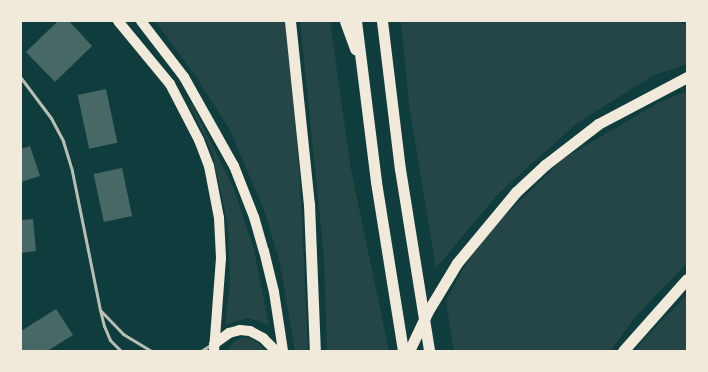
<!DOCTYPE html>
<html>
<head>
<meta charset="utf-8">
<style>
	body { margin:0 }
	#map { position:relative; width:708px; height:372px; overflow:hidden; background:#0f3d3e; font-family:"Noto Serif",serif }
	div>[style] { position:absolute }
	.green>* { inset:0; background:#244646 }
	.building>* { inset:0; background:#486865; transform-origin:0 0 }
	.service>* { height:3px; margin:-1.5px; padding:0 1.5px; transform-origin:1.5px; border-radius:1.5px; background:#b8beb3 }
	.primary>* { height:10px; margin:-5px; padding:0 5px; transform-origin:5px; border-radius:5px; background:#f1e9da }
	.motorway>* { height:11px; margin:-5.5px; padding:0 5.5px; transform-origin:5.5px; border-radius:5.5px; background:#f1e9da }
	span { translate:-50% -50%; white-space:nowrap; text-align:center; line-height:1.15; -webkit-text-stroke:3px #f1e9da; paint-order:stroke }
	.frame { position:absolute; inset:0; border:22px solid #f1e9da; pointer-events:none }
</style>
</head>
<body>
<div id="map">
	<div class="green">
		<div style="clip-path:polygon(155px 21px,286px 21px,300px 178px,308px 351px,295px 351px,279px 259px,264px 210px,230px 130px,195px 75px)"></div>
		<div style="clip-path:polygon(300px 21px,330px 21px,351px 170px,389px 351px,327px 351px,324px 257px)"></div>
		<div style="clip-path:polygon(401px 21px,676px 21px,687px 26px,687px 64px,654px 75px,577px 123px,497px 195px,436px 268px,409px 104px)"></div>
		<div style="clip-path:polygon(687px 91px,687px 263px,636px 316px,610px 351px,454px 351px,446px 301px,463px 269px,493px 227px,563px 159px,658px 103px)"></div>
		<div style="clip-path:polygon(192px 104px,234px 189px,254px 250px,269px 325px,248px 318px,225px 325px,230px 283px,228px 227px,213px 155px,190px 105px)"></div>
		<div style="clip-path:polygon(687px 295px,687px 351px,636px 351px,642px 341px)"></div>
		<div style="clip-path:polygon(246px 337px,257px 341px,265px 351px,226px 351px,236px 340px)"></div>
	</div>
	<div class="building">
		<div style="clip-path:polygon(58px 21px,69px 21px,92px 46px,55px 82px,26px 52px)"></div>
		<div style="left:106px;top:89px;width:55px;height:29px;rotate:78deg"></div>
		<div style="clip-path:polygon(30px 146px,40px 176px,21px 182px,21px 149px)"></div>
		<div style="left:122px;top:168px;width:49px;height:29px;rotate:78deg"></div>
		<div style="clip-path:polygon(33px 219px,36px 251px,21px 253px,21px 220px)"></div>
		<div style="clip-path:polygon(56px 309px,73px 335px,47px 351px,21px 351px,21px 331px)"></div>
	</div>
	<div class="service">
		<div style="left:21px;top:78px;width:50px;rotate:53.1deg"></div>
		<div style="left:51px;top:118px;width:26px;rotate:62deg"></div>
		<div style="left:63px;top:141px;width:31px;rotate:73deg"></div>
		<div style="left:72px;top:171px;width:142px;rotate:78.6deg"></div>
		<div style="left:121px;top:351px;width:16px;rotate:-135deg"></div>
		<div style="left:110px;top:340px;width:15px;rotate:-113deg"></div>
		<div style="left:104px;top:326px;width:16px;rotate:-104deg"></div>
		<div style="left:100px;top:310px;width:33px;rotate:46deg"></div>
		<div style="left:123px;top:334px;width:33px;rotate:31deg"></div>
		<div style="left:201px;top:351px;width:13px;rotate:-32deg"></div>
	</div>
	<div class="primary">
		<div style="left:118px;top:21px;width:82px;rotate:50.5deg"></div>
		<div style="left:170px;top:84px;width:63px;rotate:62.6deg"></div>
		<div style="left:199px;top:140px;width:28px;rotate:69deg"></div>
		<div style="left:209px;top:166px;width:53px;rotate:79.1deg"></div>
		<div style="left:219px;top:218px;width:40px;rotate:87.1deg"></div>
		<div style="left:221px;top:258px;width:93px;rotate:94.3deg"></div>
		<div style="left:141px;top:21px;width:71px;rotate:52.5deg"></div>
		<div style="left:184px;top:77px;width:102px;rotate:60.7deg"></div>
		<div style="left:234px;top:166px;width:55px;rotate:68.6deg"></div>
		<div style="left:254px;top:217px;width:35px;rotate:74deg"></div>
		<div style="left:264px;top:251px;width:42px;rotate:76.3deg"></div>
		<div style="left:274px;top:292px;width:60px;rotate:81.3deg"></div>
		<div style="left:214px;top:344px;width:19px;rotate:-36deg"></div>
		<div style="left:229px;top:333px;width:11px;rotate:-15deg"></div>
		<div style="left:240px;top:330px;width:10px;rotate:6deg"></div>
		<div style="left:250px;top:331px;width:15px;rotate:28deg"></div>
		<div style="left:263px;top:338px;width:18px;rotate:45deg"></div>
	</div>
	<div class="motorway">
		<div style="left:290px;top:21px;width:184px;rotate:84.1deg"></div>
		<div style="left:309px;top:204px;width:147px;rotate:87.7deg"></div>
		<div style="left:345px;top:21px;width:30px;rotate:70deg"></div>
		<div style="left:356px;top:21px;width:162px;rotate:82.9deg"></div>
		<div style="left:376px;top:182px;width:171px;rotate:80.9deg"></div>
		<div style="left:382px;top:21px;width:149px;rotate:83.1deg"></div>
		<div style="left:400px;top:169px;width:184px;rotate:80.9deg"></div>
		<div style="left:409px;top:351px;width:44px;rotate:-64.6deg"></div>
		<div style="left:428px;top:311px;width:56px;rotate:-58.9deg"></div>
		<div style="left:457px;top:263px;width:92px;rotate:-50.3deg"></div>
		<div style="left:516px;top:192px;width:40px;rotate:-43deg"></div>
		<div style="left:545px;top:165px;width:67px;rotate:-37.7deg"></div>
		<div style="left:598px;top:124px;width:101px;rotate:-27.8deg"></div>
		<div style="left:623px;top:351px;width:96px;rotate:-48.4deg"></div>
	</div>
	<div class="frame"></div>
</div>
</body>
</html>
